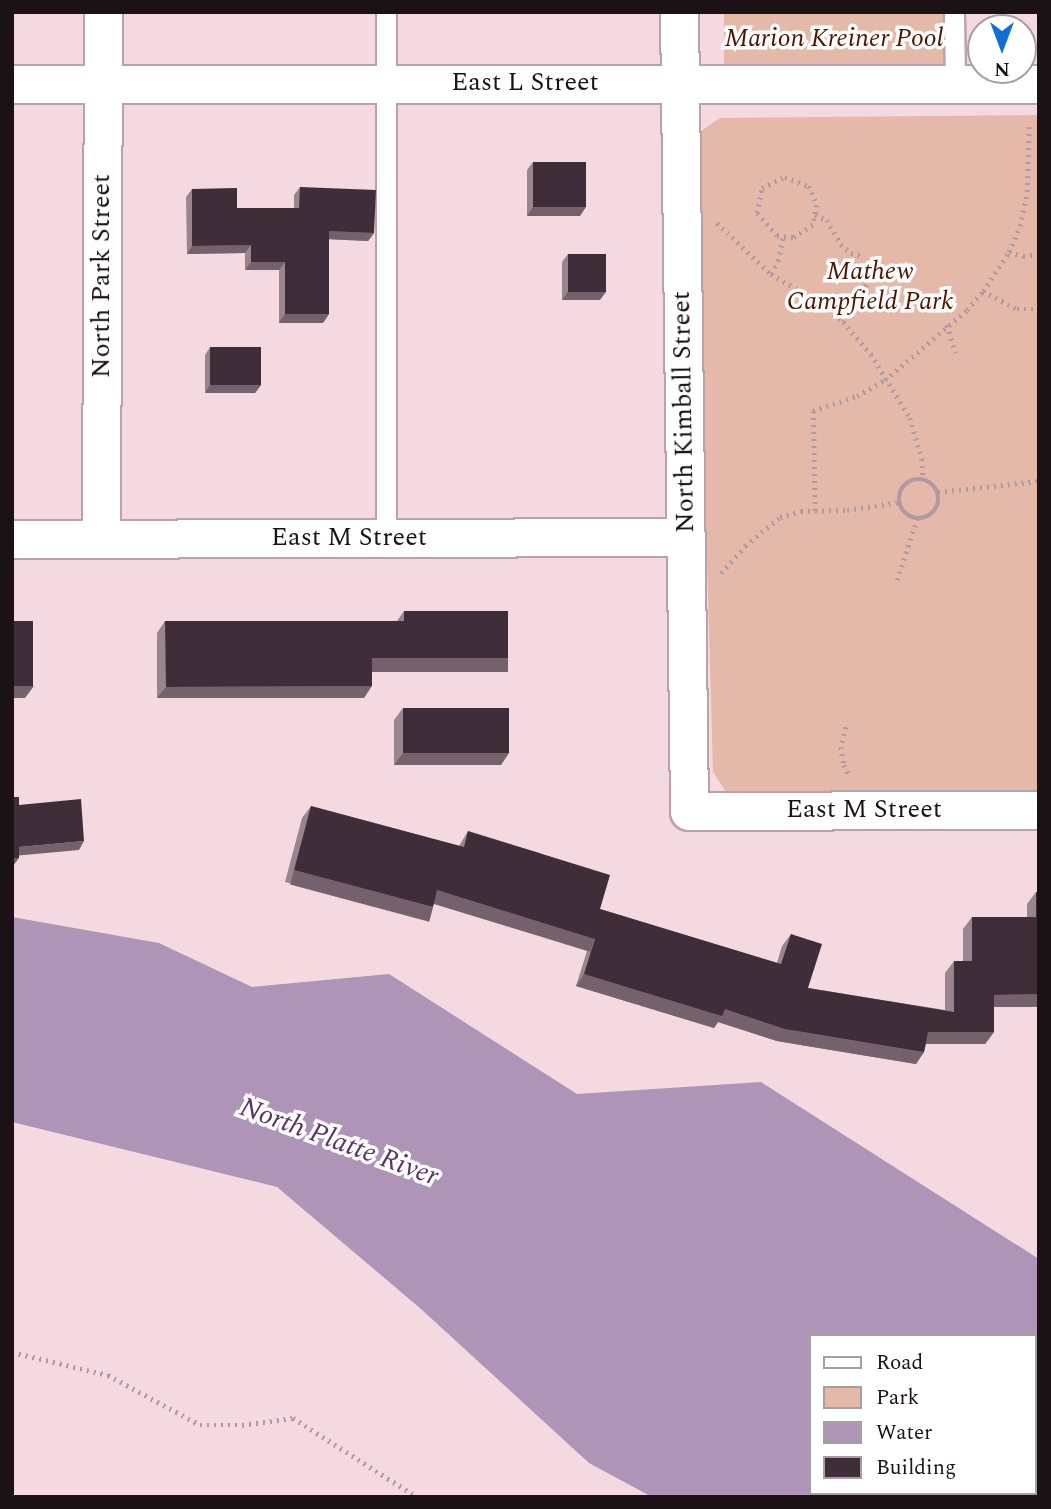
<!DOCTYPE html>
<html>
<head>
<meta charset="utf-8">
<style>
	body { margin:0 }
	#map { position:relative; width:1051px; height:1509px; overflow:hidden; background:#f4d9e0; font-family:Spectral,serif }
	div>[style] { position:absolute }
	.green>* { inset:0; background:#e4b9aa; transform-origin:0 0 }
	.water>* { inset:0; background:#ae94b7 }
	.path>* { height:4.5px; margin-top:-2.25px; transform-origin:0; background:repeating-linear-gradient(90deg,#b09aa0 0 2px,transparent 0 7px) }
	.path>.ring { margin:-2.25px; padding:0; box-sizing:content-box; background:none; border:4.5px solid #b09aa0; border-radius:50% }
	.roads { filter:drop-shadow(2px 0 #bba2a9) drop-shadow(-2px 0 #bba2a9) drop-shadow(0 2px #bba2a9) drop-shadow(0 -2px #bba2a9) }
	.lane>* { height:19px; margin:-9.5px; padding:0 9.5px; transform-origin:9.5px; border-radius:9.5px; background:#fff }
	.street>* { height:37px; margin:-18.5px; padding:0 18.5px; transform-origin:18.5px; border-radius:18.5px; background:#fff }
	.wall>* { inset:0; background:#9a848d }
	.shaded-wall>* { inset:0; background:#75616c; transform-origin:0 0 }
	.building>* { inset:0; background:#3f2e3a; transform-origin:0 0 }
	span { translate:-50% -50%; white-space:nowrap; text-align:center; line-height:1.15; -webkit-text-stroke:7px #fff; paint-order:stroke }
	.park-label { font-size:26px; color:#4d1602; font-style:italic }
	.street-label { font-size:26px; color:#1b1215 }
	.water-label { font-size:28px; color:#5a3666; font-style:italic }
	.frame { position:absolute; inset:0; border:14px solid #1b1215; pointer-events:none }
	.legend { position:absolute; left:809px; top:1334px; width:228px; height:161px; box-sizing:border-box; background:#fff; border:2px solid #a4a0a1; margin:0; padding:9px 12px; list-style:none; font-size:21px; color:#1b1215 }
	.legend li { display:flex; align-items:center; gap:14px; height:35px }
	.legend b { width:35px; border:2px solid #a4a0a1 }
	.north { position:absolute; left:967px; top:14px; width:70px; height:70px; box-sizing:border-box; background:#fff; border:2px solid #a4a0a1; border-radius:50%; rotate:180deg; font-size:19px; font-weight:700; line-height:28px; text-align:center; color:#1b1215 }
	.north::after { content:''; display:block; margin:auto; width:24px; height:32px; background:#126dd6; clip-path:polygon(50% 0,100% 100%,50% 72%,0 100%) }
</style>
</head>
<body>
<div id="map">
	<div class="green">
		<div style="left:724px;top:12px;width:221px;height:55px"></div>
		<div style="clip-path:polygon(1039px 115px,1039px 793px,726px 792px,713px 772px,695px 135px,720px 118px)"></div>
	</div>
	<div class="water">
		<div style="clip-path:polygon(evenodd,12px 917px,159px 943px,252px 987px,389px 974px,577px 1094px,761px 1082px,1039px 1259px,1039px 1497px,652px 1497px,589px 1463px,421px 1309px,277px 1187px,12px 1122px,12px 917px,811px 1336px,1035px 1336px,1035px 1493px,811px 1493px,811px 1336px)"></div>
	</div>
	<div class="path">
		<div style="left:785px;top:177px;width:26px;rotate:21deg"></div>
		<div style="left:809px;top:186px;width:21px;rotate:67deg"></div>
		<div style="left:817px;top:205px;width:20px;rotate:101deg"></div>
		<div style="left:813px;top:225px;width:24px;rotate:147deg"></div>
		<div style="left:793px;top:238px;width:16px;rotate:-173deg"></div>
		<div style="left:777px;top:236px;width:30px;rotate:-131deg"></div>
		<div style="left:757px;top:213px;width:25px;rotate:-79deg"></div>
		<div style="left:762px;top:188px;width:25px;rotate:-26deg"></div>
		<div style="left:815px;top:215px;width:13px;rotate:23deg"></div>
		<div style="left:827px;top:220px;width:28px;rotate:60deg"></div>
		<div style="left:841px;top:244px;width:13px;rotate:42deg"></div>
		<div style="left:851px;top:253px;width:12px;rotate:14deg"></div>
		<div style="left:717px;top:223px;width:74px;rotate:43.4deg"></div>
		<div style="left:771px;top:274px;width:61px;rotate:30.8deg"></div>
		<div style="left:823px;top:305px;width:26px;rotate:40deg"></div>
		<div style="left:843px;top:322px;width:43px;rotate:48.8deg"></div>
		<div style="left:871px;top:354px;width:75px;rotate:58.6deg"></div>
		<div style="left:910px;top:418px;width:43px;rotate:73.7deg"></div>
		<div style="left:922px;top:459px;width:21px;rotate:87deg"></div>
		<div style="left:1009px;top:252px;width:15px;rotate:16deg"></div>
		<div style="left:1023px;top:256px;width:16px;rotate:-7deg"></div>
		<div style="left:771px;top:274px;width:15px;rotate:-62deg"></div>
		<div style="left:778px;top:261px;width:25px;rotate:-78deg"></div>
		<div style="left:983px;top:291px;width:38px;rotate:28deg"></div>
		<div style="left:1017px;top:309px;width:22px"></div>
		<div style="left:843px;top:322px;width:49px;rotate:-58.2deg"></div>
		<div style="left:947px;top:325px;width:29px;rotate:72deg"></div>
		<div class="ring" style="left:899px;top:479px;width:35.5px;height:35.5px"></div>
		<div style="left:938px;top:492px;width:102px;rotate:-6.2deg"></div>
		<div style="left:815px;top:511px;width:100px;rotate:-91.1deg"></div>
		<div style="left:813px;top:411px;width:46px;rotate:-18.8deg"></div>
		<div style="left:857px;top:396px;width:32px;rotate:-30deg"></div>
		<div style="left:885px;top:380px;width:108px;rotate:-40.5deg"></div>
		<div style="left:967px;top:310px;width:25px;rotate:-50deg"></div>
		<div style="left:983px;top:291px;width:47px;rotate:-56.3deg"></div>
		<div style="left:1009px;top:252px;width:28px;rotate:-67deg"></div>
		<div style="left:1020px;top:226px;width:35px;rotate:-78deg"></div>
		<div style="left:1027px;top:192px;width:65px;rotate:-88.2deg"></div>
		<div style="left:721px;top:573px;width:36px;rotate:-48deg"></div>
		<div style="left:745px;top:546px;width:45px;rotate:-39.6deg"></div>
		<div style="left:780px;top:517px;width:22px;rotate:-16deg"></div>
		<div style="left:801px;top:511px;width:46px;rotate:-1.2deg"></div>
		<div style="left:847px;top:510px;width:53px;rotate:-8.7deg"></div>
		<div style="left:897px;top:580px;width:64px;rotate:-71.8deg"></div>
		<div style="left:846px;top:727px;width:21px;rotate:104deg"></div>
		<div style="left:841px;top:747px;width:18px;rotate:81deg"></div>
		<div style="left:844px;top:765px;width:13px;rotate:61deg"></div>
		<div style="left:12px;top:1352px;width:99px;rotate:13.5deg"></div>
		<div style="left:108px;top:1375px;width:105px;rotate:28.5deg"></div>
		<div style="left:200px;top:1425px;width:42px"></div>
		<div style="left:242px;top:1425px;width:51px;rotate:-7.8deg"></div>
		<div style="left:293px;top:1418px;width:147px;rotate:32.5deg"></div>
	</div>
	<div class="roads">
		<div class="lane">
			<div style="left:386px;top:12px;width:526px;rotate:90deg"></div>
			<div style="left:954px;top:12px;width:72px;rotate:89.2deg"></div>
		</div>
		<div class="street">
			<div style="left:679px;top:12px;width:799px;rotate:89.28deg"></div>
			<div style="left:689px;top:811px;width:350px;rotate:-0.2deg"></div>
			<div style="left:12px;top:84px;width:1027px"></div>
			<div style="left:12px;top:539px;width:674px;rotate:-0.17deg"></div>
			<div style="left:101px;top:539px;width:527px;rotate:-89.78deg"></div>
		</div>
	</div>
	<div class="wall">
		<div style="clip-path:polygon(533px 162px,580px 216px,527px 216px,527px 170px)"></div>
		<div style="clip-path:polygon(300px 187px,374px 233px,368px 241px,329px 239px,329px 314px,323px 323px,279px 323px,279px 270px,245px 270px,245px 253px,187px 254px,186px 197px,192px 189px,237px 208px,294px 208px,294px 195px)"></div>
		<div style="clip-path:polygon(568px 254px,600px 300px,562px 300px,562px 262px)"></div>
		<div style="clip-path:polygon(210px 347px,261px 385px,255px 393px,205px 393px,205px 355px)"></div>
		<div style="clip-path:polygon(404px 611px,499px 670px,372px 670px,364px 698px,157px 698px,157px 633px,165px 621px,397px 621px)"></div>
		<div style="clip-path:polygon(403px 708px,501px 765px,394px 765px,394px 720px)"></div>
		<div style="clip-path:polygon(311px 806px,459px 846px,468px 831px,600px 909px,777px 963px,782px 946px,791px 934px,808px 988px,945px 1010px,945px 973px,954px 961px,963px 961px,963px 929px,972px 917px,1027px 917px,1027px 904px,1036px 892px,1039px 1007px,994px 1007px,994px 1032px,985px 1044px,926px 1044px,924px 1052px,916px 1064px,777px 1041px,718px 1022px,714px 1028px,576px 986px,587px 951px,434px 904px,424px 919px,285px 882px,302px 818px)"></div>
	</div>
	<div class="shaded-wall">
		<div style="clip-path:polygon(533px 207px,586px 207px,580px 216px,527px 216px)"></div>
		<div style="clip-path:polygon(329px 231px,374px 233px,368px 241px,323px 239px)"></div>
		<div style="clip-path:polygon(251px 245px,245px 253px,187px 254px,192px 246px)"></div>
		<div style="clip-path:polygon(251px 262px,285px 262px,279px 270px,245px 270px)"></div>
		<div style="clip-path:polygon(568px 292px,606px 292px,600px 300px,562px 300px)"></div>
		<div style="clip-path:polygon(285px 314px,329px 314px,323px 323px,279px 323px)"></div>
		<div style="clip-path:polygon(210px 385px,261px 385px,255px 393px,205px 393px)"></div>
		<div style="left:372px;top:658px;width:136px;height:14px"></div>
		<div style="clip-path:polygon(12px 686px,34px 686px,25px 698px,12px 698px)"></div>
		<div style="clip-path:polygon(372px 686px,364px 698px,157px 698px,166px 687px)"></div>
		<div style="clip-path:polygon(403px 753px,509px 753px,501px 765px,394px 765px)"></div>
		<div style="clip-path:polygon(84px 841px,79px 850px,13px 856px,19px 847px)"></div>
		<div style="clip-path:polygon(12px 858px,19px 858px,13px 866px,12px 866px)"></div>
		<div style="left:294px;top:870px;width:144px;height:15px;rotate:15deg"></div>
		<div style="left:437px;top:890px;width:165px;height:14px;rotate:17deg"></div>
		<div style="clip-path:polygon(584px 974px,725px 1009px,924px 1052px,916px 1064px,777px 1041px,718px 1022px,714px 1028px,576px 986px)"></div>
		<div style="clip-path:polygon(1039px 994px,1039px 1007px,985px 1007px,994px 995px)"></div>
		<div style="clip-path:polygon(928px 1032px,994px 1032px,985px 1044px,919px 1044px)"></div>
	</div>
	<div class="building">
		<div style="left:533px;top:162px;width:53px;height:45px"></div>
		<div style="clip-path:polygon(300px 187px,376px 190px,374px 233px,329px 231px,329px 314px,285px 314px,285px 262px,251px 262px,251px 245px,192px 246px,192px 189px,237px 188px,237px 208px,299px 208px)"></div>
		<div style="left:568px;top:254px;width:38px;height:38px"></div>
		<div style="left:210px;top:347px;width:51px;height:38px"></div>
		<div style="clip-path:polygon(404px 611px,508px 611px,508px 658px,372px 658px,372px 686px,166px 687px,165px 621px,404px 621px)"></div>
		<div style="left:12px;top:621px;width:21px;height:65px"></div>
		<div style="left:403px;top:708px;width:106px;height:45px"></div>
		<div style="clip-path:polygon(12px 797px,19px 797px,19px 805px,81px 799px,84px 841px,19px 847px,19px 858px,12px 858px)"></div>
		<div style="clip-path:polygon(311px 806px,464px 847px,468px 831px,610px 875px,600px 909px,781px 964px,791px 934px,822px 944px,808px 988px,954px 1012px,954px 961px,972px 961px,972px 917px,1036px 917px,1036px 892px,1039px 892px,1039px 994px,994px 995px,994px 1032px,928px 1032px,924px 1052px,785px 1029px,725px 1009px,722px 1016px,584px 974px,595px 939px,437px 890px,433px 907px,294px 870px)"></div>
	</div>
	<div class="park-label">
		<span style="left:834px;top:39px">Marion Kreiner Pool</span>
		<span style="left:870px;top:287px">Mathew<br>Campfield Park</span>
	</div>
	<div class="street-label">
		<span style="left:525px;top:83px">East L Street</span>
		<span style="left:102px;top:276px;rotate:-90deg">North Park Street</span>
		<span style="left:684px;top:412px;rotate:-91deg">North Kimball Street</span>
		<span style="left:349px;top:538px">East M Street</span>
		<span style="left:864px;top:810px">East M Street</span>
	</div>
	<div class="water-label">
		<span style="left:339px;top:1142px;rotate:20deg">North Platte River</span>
	</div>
	<div class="frame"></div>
	<ul class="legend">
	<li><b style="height:9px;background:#fff"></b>Road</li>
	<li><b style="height:19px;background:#e4b9aa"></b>Park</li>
	<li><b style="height:19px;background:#ae94b7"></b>Water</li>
	<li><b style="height:19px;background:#3f2e3a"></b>Building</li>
	</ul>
	<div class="north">N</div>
</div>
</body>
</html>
